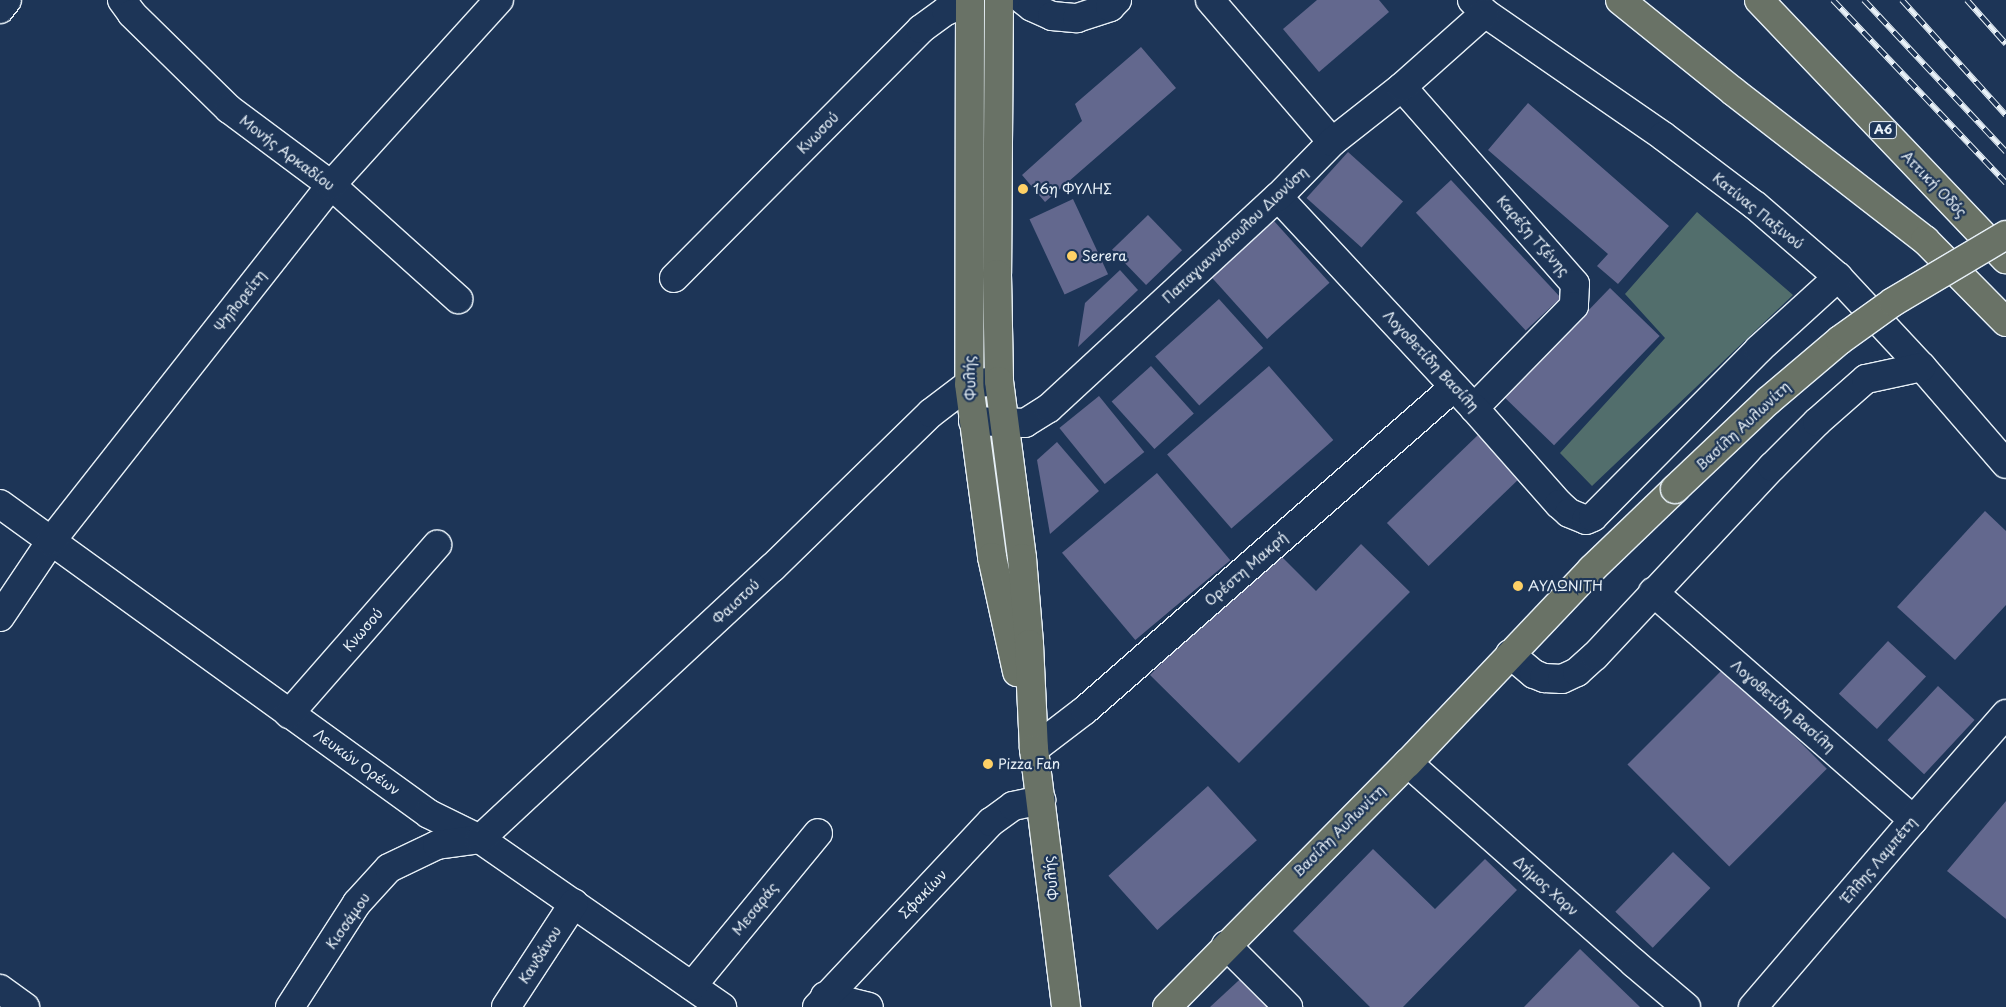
<!DOCTYPE html>
<html>
<head>
<meta charset="utf-8">
<style>
	body { margin:0 }
	#map { position:relative; width:2006px; height:1007px; overflow:hidden; background:#1d3557; font-family:"Playpen Sans",sans-serif }
	div>[style] { position:absolute }
	.green>* { inset:0; background:#526e6c }
	.building>* { inset:0; background:#63688e; transform-origin:0 0 }
	.roads { filter:drop-shadow(1px 0 #e8f1f8) drop-shadow(-1px 0 #e8f1f8) drop-shadow(0 1px #e8f1f8) drop-shadow(0 -1px #e8f1f8) }
	.minor>* { height:28px; margin:-14px; padding:0 14px; transform-origin:14px; border-radius:14px; background:#1d3557 }
	.major>* { height:28px; margin:-14px; padding:0 14px; transform-origin:14px; border-radius:14px; background:#697266 }
	.highway>* { height:28px; margin:-14px; padding:0 14px; transform-origin:14px; border-radius:14px; background:#697266 }
	.rail>* { height:5.5px; margin-top:-2.75px; transform-origin:0; background:repeating-linear-gradient(90deg,#1d3557 0 11px,#e8f1f8 0 22px); box-sizing:border-box; border-block:1px solid #e8f1f8 }
	.bridges { filter:drop-shadow(1px 0 #e8f1f8) drop-shadow(-1px 0 #e8f1f8) drop-shadow(0 1px #e8f1f8) drop-shadow(0 -1px #e8f1f8) }
	.major-bridge>* { height:28px; margin:-14px; padding:0 14px; transform-origin:14px; border-radius:14px; background:#697266 }
	.dots>* { width:14px; height:14px; translate:-50% -50%; box-sizing:border-box; border:2px solid #1d3557; border-radius:50% }
	span { translate:-50% -50%; white-space:nowrap; text-align:center; line-height:1.15; -webkit-text-stroke:4.5px #1d3557; paint-order:stroke }
	.shield-label span { padding:1px 4px; background:#1d3557; border:1px solid; border-radius:4px; -webkit-text-stroke-width:0 }
	.shield-label { font-size:12px; color:#e8f1f8; font-weight:700 }
	.street-label { font-size:14px; color:#e8f1f8 }
	.poi-label { font-size:14px; color:#e8f1f8 }
	.left { translate:0 -50%; text-align:left }
</style>
</head>
<body>
<div id="map">
	<div class="green">
		<div style="clip-path:polygon(1697px 212px,1793px 295px,1592px 486px,1560px 453px,1665px 338px,1625px 294px)"></div>
	</div>
	<div class="building">
		<div style="clip-path:polygon(1317px 0,1379px 0,1389px 12px,1319px 72px,1283px 29px)"></div>
		<div style="clip-path:polygon(1141px 47px,1176px 88px,1045px 202px,1022px 175px,1082px 121px,1075px 104px)"></div>
		<div style="clip-path:polygon(1528px 103px,1669px 226px,1618px 284px,1597px 266px,1608px 254px,1488px 150px)"></div>
		<div style="left:1348px;top:152px;width:74px;height:62px;rotate:42deg"></div>
		<div style="left:1451px;top:180px;width:161px;height:48px;rotate:47deg"></div>
		<div style="left:1073px;top:199px;width:83px;height:48px;rotate:65deg"></div>
		<div style="left:1148px;top:215px;width:49px;height:50px;rotate:46deg"></div>
		<div style="left:1274px;top:221px;width:83px;height:84px;rotate:48deg"></div>
		<div style="clip-path:polygon(1120px 270px,1138px 290px,1078px 347px,1085px 303px)"></div>
		<div style="left:1610px;top:288px;width:69px;height:152px;rotate:44deg"></div>
		<div style="left:1219px;top:299px;width:66px;height:86px;rotate:48deg"></div>
		<div style="left:1151px;top:366px;width:64px;height:53px;rotate:48deg"></div>
		<div style="left:1269px;top:366px;width:98px;height:135px;rotate:49deg"></div>
		<div style="left:1099px;top:396px;width:72px;height:51px;rotate:51deg"></div>
		<div style="left:1479px;top:434px;width:60px;height:128px;rotate:46deg"></div>
		<div style="clip-path:polygon(1057px 442px,1099px 491px,1050px 534px,1037px 460px)"></div>
		<div style="left:1157px;top:473px;width:114px;height:124px;rotate:50deg"></div>
		<div style="clip-path:polygon(1985px 511px,2006px 531px,2006px 605px,1955px 660px,1897px 607px)"></div>
		<div style="clip-path:polygon(1361px 544px,1410px 592px,1239px 763px,1150px 675px,1275px 550px,1316px 591px)"></div>
		<div style="left:1888px;top:641px;width:52px;height:72px;rotate:43deg"></div>
		<div style="left:1725px;top:667px;width:144px;height:138px;rotate:45deg"></div>
		<div style="left:1938px;top:686px;width:50px;height:74px;rotate:43deg"></div>
		<div style="left:1208px;top:786px;width:73px;height:134px;rotate:48deg"></div>
		<div style="clip-path:polygon(2006px 801px,2006px 919px,1947px 871px)"></div>
		<div style="clip-path:polygon(1373px 849px,1435px 909px,1485px 859px,1517px 890px,1403px 1007px,1370px 1007px,1293px 931px)"></div>
		<div style="left:1673px;top:852px;width:52px;height:83px;rotate:44deg"></div>
		<div style="clip-path:polygon(1580px 949px,1640px 1007px,1524px 1007px)"></div>
		<div style="clip-path:polygon(1250px 970px,1285px 1007px,1210px 1007px)"></div>
	</div>
	<div class="roads">
		<div class="minor">
			<div style="left:122px;top:0;width:17px;rotate:54deg"></div>
			<div style="left:132px;top:14px;width:136px;rotate:44.4deg"></div>
			<div style="left:229px;top:109px;width:127px;rotate:36.7deg"></div>
			<div style="left:331px;top:185px;width:171px;rotate:41.9deg"></div>
			<div style="left:1023px;top:0;width:11px;rotate:38deg"></div>
			<div style="left:1032px;top:7px;width:22px;rotate:24deg"></div>
			<div style="left:1052px;top:16px;width:25px;rotate:5deg"></div>
			<div style="left:1077px;top:18px;width:35px;rotate:-18deg"></div>
			<div style="left:1110px;top:7px;width:10px;rotate:-45deg"></div>
			<div style="left:1210px;top:0;width:187px;rotate:49.3deg"></div>
			<div style="left:1472px;top:0;width:18px;rotate:45deg"></div>
			<div style="left:1485px;top:13px;width:216px;rotate:34.6deg"></div>
			<div style="left:1663px;top:136px;width:116px;rotate:37deg"></div>
			<div style="left:1756px;top:206px;width:108px;rotate:40.9deg"></div>
			<div style="left:1838px;top:277px;width:123px;rotate:47deg"></div>
			<div style="left:1922px;top:367px;width:128px;rotate:49.1deg"></div>
			<div style="left:0;top:9px;width:11px;rotate:-52deg"></div>
			<div style="left:1402px;top:87px;width:262px;rotate:48.7deg"></div>
			<div style="left:1575px;top:284px;width:22px;rotate:93deg"></div>
			<div style="left:1574px;top:306px;width:143px;rotate:134.4deg"></div>
			<div style="left:1278px;top:197px;width:288px;rotate:47.1deg"></div>
			<div style="left:1474px;top:408px;width:128px;rotate:48.5deg"></div>
			<div style="left:1559px;top:504px;width:13px;rotate:42deg"></div>
			<div style="left:1569px;top:513px;width:18px;rotate:22deg"></div>
			<div style="left:1586px;top:520px;width:8px;rotate:-23deg"></div>
			<div style="left:1593px;top:517px;width:236px;rotate:-45.3deg"></div>
			<div style="left:1759px;top:349px;width:107px;rotate:-42.3deg"></div>
			<div style="left:674px;top:278px;width:351px;rotate:-45.2deg"></div>
			<div style="left:921px;top:29px;width:31px;rotate:-36deg"></div>
			<div style="left:946px;top:11px;width:26px;rotate:-23deg"></div>
			<div style="left:973px;top:421px;width:52px;rotate:2.2deg"></div>
			<div style="left:1025px;top:423px;width:28px;rotate:-32deg"></div>
			<div style="left:1049px;top:408px;width:311px;rotate:-42.7deg"></div>
			<div style="left:1278px;top:197px;width:77px;rotate:-45.5deg"></div>
			<div style="left:1332px;top:142px;width:89px;rotate:-38.2deg"></div>
			<div style="left:1402px;top:87px;width:111px;rotate:-41.7deg"></div>
			<div style="left:0;top:504px;width:529px;rotate:35.85deg"></div>
			<div style="left:429px;top:814px;width:57px;rotate:26.1deg"></div>
			<div style="left:480px;top:839px;width:295px;rotate:34.8deg"></div>
			<div style="left:1653px;top:592px;width:346px;rotate:41.2deg"></div>
			<div style="left:0;top:617px;width:92px;rotate:-56.1deg"></div>
			<div style="left:51px;top:541px;width:453px;rotate:-51.8deg"></div>
			<div style="left:331px;top:185px;width:250px;rotate:-47.8deg"></div>
			<div style="left:1510px;top:654px;width:31px;rotate:40deg"></div>
			<div style="left:1534px;top:674px;width:11px;rotate:22deg"></div>
			<div style="left:1544px;top:678px;width:18px;rotate:3deg"></div>
			<div style="left:1562px;top:679px;width:17px;rotate:-25deg"></div>
			<div style="left:1577px;top:672px;width:24px;rotate:-42deg"></div>
			<div style="left:1595px;top:656px;width:259px;rotate:-46.9deg"></div>
			<div style="left:1772px;top:467px;width:64px;rotate:-45deg"></div>
			<div style="left:1817px;top:422px;width:65px;rotate:-41.3deg"></div>
			<div style="left:1866px;top:379px;width:57px;rotate:-12.1deg"></div>
			<div style="left:289px;top:714px;width:225px;rotate:-48.8deg"></div>
			<div style="left:1034px;top:749px;width:64px;rotate:-37.4deg"></div>
			<div style="left:1085px;top:710px;width:490px;rotate:-41.2deg"></div>
			<div style="left:1408px;top:763px;width:302px;rotate:41.5deg"></div>
			<div style="left:1634px;top:963px;width:68px;rotate:40.2deg"></div>
			<div style="left:1226px;top:945px;width:88px;rotate:45deg"></div>
			<div style="left:692px;top:986px;width:198px;rotate:-50.5deg"></div>
			<div style="left:0;top:989px;width:31px;rotate:36deg"></div>
			<div style="left:825px;top:996px;width:45px;rotate:14deg"></div>
			<div style="left:290px;top:1007px;width:124px;rotate:-57.2deg"></div>
			<div style="left:357px;top:903px;width:47px;rotate:-47.6deg"></div>
			<div style="left:389px;top:868px;width:53px;rotate:-25.6deg"></div>
			<div style="left:437px;top:845px;width:43px;rotate:-7.9deg"></div>
			<div style="left:480px;top:839px;width:398px;rotate:-42.9deg"></div>
			<div style="left:772px;top:568px;width:222px;rotate:-44.3deg"></div>
			<div style="left:931px;top:413px;width:48px;rotate:-37.3deg"></div>
			<div style="left:969px;top:384px;width:30px;rotate:-6deg"></div>
			<div style="left:506px;top:1007px;width:124px;rotate:-56.8deg"></div>
			<div style="left:817px;top:1007px;width:254px;rotate:-46.8deg"></div>
			<div style="left:991px;top:822px;width:27px;rotate:-36deg"></div>
			<div style="left:1013px;top:806px;width:29px;rotate:-12deg"></div>
			<div style="left:1753px;top:1007px;width:246px;rotate:-49.4deg"></div>
			<div style="left:1913px;top:820px;width:141px;rotate:-48.7deg"></div>
		</div>
		<div class="major">
			<div style="left:970px;top:0;width:384px;rotate:90.1deg"></div>
			<div style="left:969px;top:384px;width:175px;rotate:82.4deg"></div>
			<div style="left:992px;top:557px;width:118px;rotate:77.7deg"></div>
			<div style="left:999px;top:0;width:274px;rotate:90.4deg"></div>
			<div style="left:997px;top:274px;width:107px;rotate:88.9deg"></div>
			<div style="left:999px;top:381px;width:178px;rotate:82.6deg"></div>
			<div style="left:1022px;top:558px;width:86px;rotate:85.3deg"></div>
			<div style="left:1029px;top:644px;width:105px;rotate:87.3deg"></div>
			<div style="left:1034px;top:749px;width:260px;rotate:82.9deg"></div>
			<div style="left:1167px;top:1007px;width:343px;rotate:-45.4deg"></div>
			<div style="left:1408px;top:763px;width:267px;rotate:-46.5deg"></div>
			<div style="left:1592px;top:569px;width:115px;rotate:-43.9deg"></div>
		</div>
		<div class="highway">
			<div style="left:1620px;top:0;width:146px;rotate:38.9deg"></div>
			<div style="left:1734px;top:92px;width:242px;rotate:37.8deg"></div>
			<div style="left:1925px;top:240px;width:115px;rotate:45.4deg"></div>
			<div style="left:1759px;top:0;width:358px;rotate:46.4deg"></div>
		</div>
	</div>
	<div class="rail">
		<div style="left:1833px;top:0;width:252px;rotate:46.6deg"></div>
		<div style="left:1864px;top:0;width:208px;rotate:46.9deg"></div>
		<div style="left:1902px;top:0;width:155px;rotate:47.9deg"></div>
		<div style="left:1967px;top:0;width:59px;rotate:48.4deg"></div>
	</div>
	<div class="bridges">
		<div class="major-bridge">
			<div style="left:1675px;top:489px;width:128px;rotate:-43.4deg"></div>
			<div style="left:1768px;top:401px;width:94px;rotate:-40.3deg"></div>
			<div style="left:1840px;top:340px;width:65px;rotate:-35.6deg"></div>
			<div style="left:1893px;top:302px;width:131px;rotate:-30.7deg"></div>
		</div>
	</div>
	<div class="dots">
		<div style="left:1023px;top:189px;background:#ffd166"></div>
		<div style="left:1072px;top:256px;background:#ffd166"></div>
		<div style="left:1518px;top:586px;background:#ffd166"></div>
		<div style="left:988px;top:764px;background:#ffd166"></div>
	</div>
	<div class="shield-label">
		<span style="left:1883px;top:130px">Α6</span>
	</div>
	<div class="street-label">
		<span style="left:818px;top:133px;rotate:-45deg">Κνωσού</span>
		<span style="left:287px;top:153px;rotate:37deg">Μονής Αρκαδίου</span>
		<span style="left:1934px;top:184px;rotate:46deg">Αττική Οδός</span>
		<span style="left:1758px;top:211px;rotate:39deg">Κατίνας Παξινού</span>
		<span style="left:1235px;top:235px;rotate:-43deg">Παπαγιαννόπουλου Διονύση</span>
		<span style="left:1533px;top:236px;rotate:49deg">Καρέζη Τζένης</span>
		<span style="left:240px;top:301px;rotate:-52deg">Ψηλορείτη</span>
		<span style="left:1431px;top:361px;rotate:47deg">Λογοθετίδη Βασίλη</span>
		<span style="left:970px;top:378px;rotate:-92deg">Φυλής</span>
		<span style="left:1743px;top:426px;rotate:-43deg">Βασίλη Αυλωνίτη</span>
		<span style="left:1246px;top:569px;rotate:-41deg">Ορέστη Μακρή</span>
		<span style="left:736px;top:602px;rotate:-43deg">Φαιστού</span>
		<span style="left:363px;top:630px;rotate:-49deg">Κνωσού</span>
		<span style="left:1783px;top:706px;rotate:41deg">Λογοθετίδη Βασίλη</span>
		<span style="left:357px;top:762px;rotate:36deg">Λευκών Ορέων</span>
		<span style="left:1339px;top:831px;rotate:-45deg">Βασίλη Αυλωνίτη</span>
		<span style="left:1879px;top:860px;rotate:-50deg">Έλλης Λαμπέτη</span>
		<span style="left:1051px;top:878px;rotate:-97deg">Φυλής</span>
		<span style="left:1546px;top:886px;rotate:42deg">Δήμος Χορν</span>
		<span style="left:923px;top:894px;rotate:-46deg">Σφακίων</span>
		<span style="left:755px;top:909px;rotate:-51deg">Μεσαράς</span>
		<span style="left:348px;top:921px;rotate:-55deg">Κισσάμου</span>
		<span style="left:540px;top:955px;rotate:-57deg">Κανδάνου</span>
	</div>
	<div class="poi-label">
		<span class="left" style="left:1033px;top:189px">16η ΦΥΛΗΣ</span>
		<span class="left" style="left:1082px;top:256px">Serera</span>
		<span class="left" style="left:1528px;top:586px">ΑΥΛΩΝΙΤΗ</span>
		<span class="left" style="left:998px;top:764px">Pizza Fan</span>
	</div>
</div>
</body>
</html>
